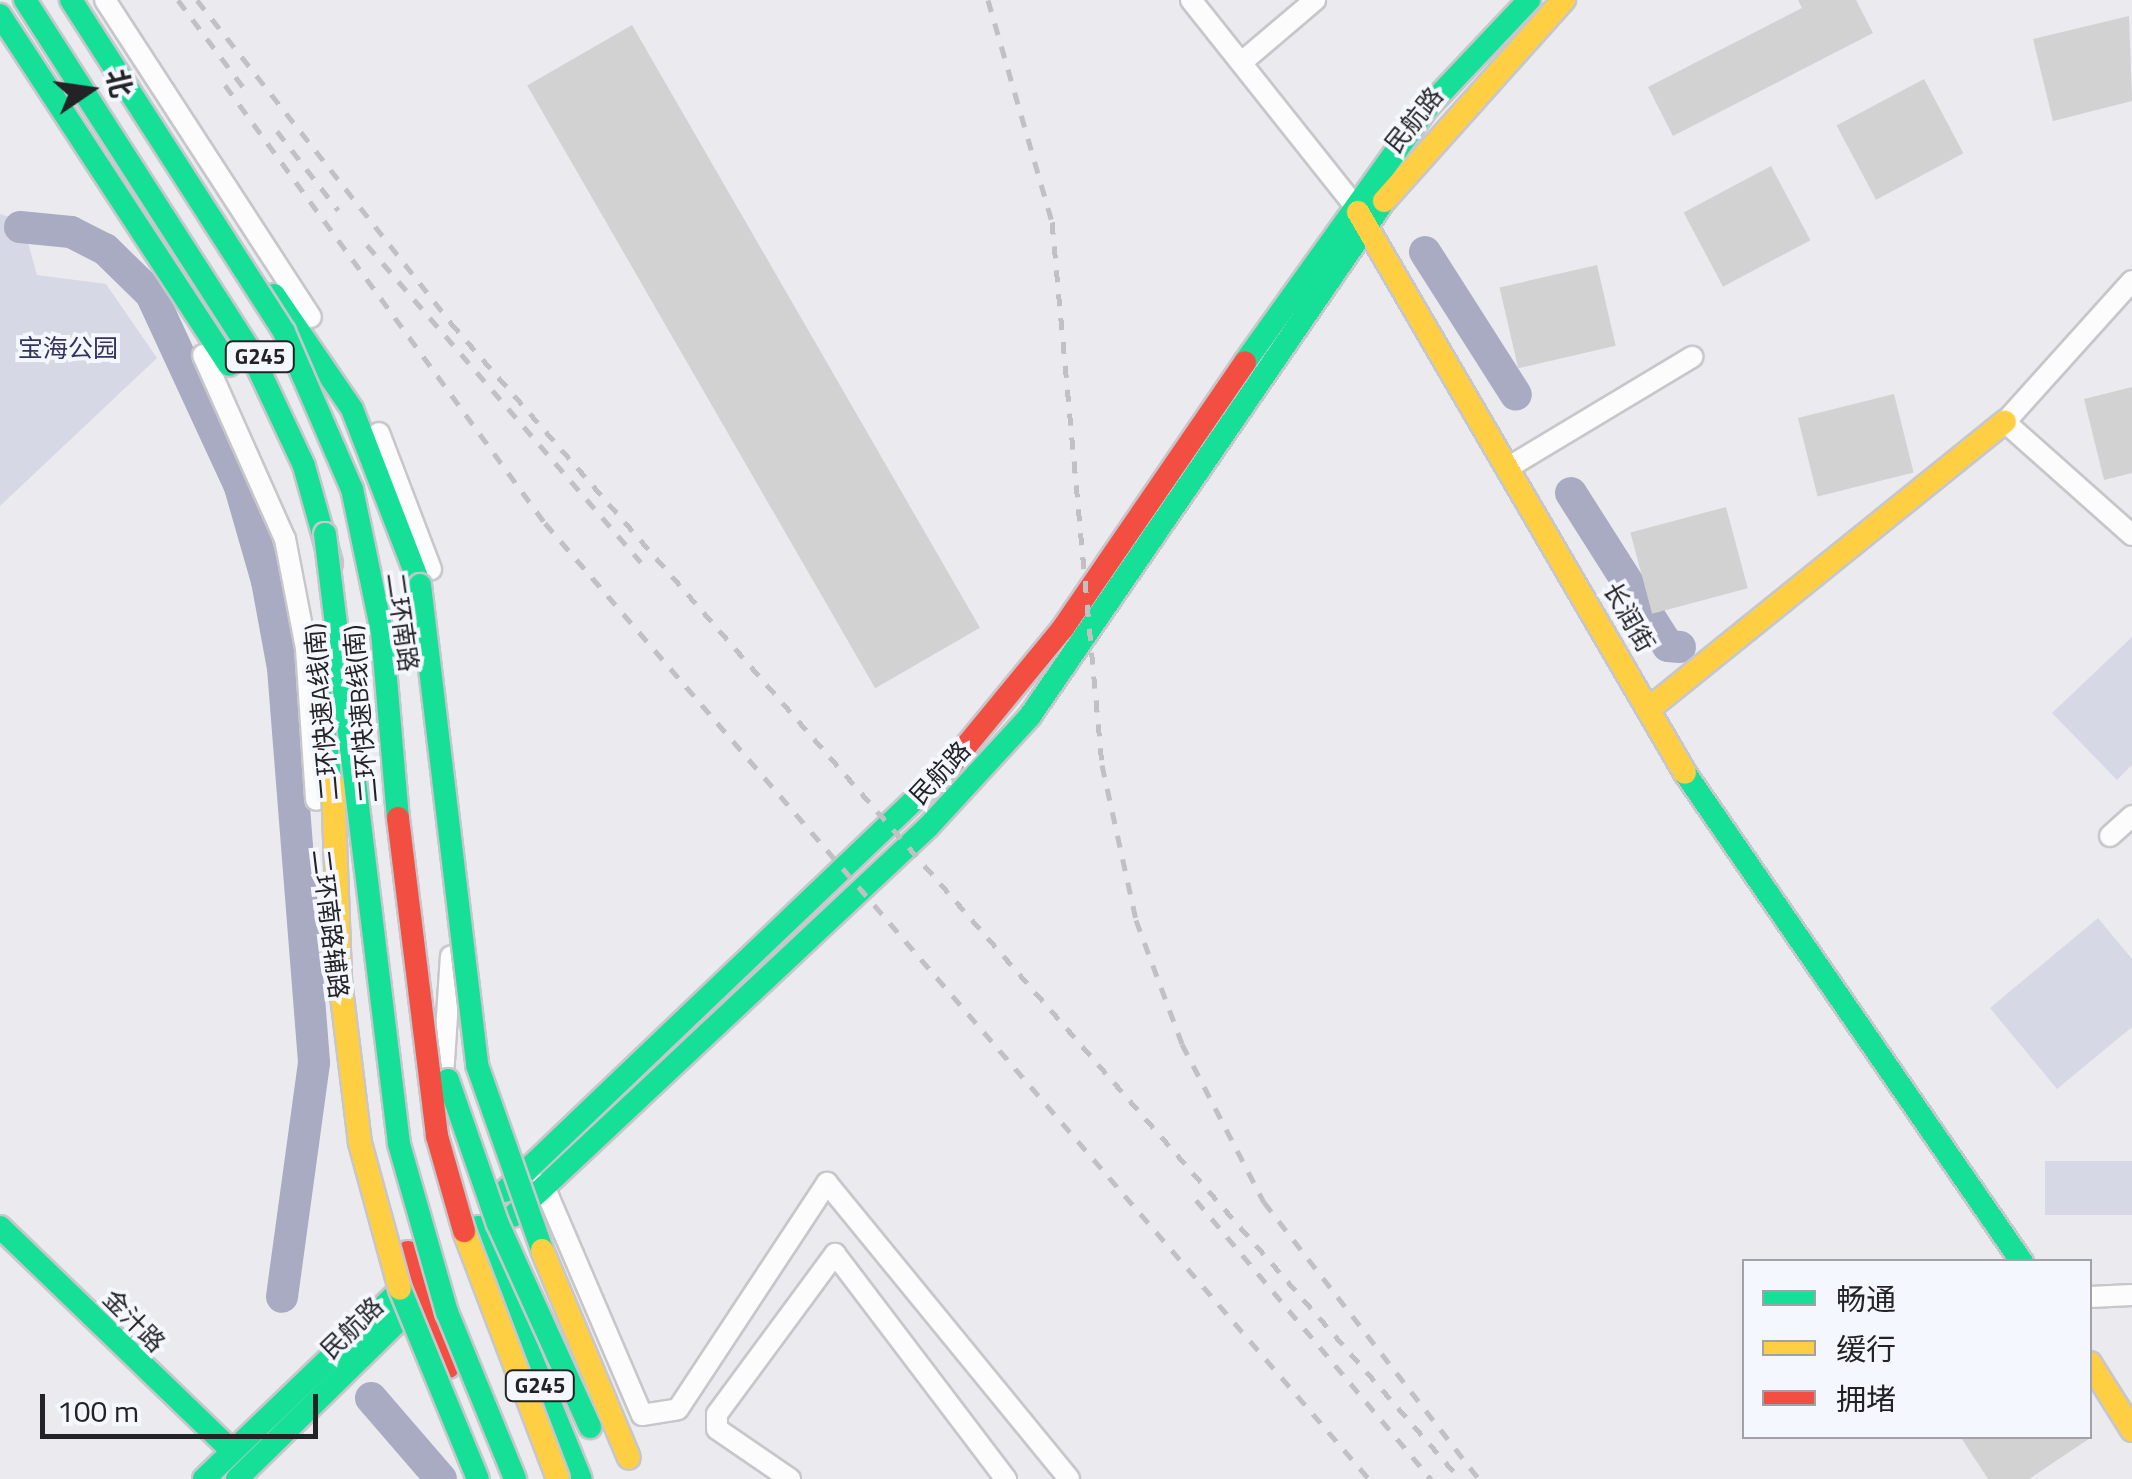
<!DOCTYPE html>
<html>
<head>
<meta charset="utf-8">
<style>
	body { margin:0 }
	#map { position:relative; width:2132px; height:1479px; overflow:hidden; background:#eaeaef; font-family:"Titillium Web","Noto Sans SC",sans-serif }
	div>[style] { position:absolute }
	.green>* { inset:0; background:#d6d8e5; transform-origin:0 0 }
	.river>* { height:32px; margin:-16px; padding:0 16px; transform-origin:16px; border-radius:16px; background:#a8abc1 }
	.building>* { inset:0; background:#d2d2d3; transform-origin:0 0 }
	.roads { filter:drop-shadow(2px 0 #c7c7cb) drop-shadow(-2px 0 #c7c7cb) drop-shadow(0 2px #c7c7cb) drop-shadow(0 -2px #c7c7cb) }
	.street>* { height:20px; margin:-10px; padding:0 10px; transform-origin:10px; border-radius:10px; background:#fcfcfd }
	.fast>* { height:22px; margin:-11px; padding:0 11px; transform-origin:11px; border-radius:11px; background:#16e098 }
	.slow>* { height:22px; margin:-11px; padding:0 11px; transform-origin:11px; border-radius:11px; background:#ffcf43 }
	.jam>* { height:22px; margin:-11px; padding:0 11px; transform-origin:11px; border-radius:11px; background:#f24e42 }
	.rail>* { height:5px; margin-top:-2.5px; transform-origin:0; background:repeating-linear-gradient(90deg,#c1c1c3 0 12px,transparent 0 24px) }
	.bridges { filter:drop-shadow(2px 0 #c7c7cb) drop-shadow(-2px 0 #c7c7cb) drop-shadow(0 2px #c7c7cb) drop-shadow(0 -2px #c7c7cb) }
	.fast-bridge>* { height:22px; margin:-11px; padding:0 11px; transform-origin:11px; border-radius:11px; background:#16e098 }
	.slow-bridge>* { height:22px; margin:-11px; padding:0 11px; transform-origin:11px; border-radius:11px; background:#ffcf43 }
	.jam-bridge>* { height:22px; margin:-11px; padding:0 11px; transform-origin:11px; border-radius:11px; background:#f24e42 }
	span { translate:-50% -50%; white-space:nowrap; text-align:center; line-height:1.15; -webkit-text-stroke:8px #f5f7fe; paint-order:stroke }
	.shield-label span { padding:2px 8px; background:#f5f7fe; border:2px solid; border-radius:8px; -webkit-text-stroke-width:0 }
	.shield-label { font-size:22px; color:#232326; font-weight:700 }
	.street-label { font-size:25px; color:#232326 }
	.park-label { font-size:25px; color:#31355f }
	.legend { position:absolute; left:1742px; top:1259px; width:350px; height:180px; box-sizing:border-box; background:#f5f7fe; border:2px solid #a1a2a8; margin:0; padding:12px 18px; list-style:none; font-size:30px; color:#232326 }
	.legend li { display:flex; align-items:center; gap:20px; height:50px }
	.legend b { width:50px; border:2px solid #a1a2a8 }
	.north { position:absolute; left:40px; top:40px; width:100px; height:100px; -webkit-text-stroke:8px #f5f7fe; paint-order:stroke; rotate:77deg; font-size:28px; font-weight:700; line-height:40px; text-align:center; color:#232326 }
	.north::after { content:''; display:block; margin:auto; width:35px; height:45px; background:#232326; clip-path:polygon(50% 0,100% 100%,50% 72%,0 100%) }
	.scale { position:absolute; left:40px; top:1394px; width:278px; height:45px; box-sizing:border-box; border:5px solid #232326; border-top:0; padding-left:12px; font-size:30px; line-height:35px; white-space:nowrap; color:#232326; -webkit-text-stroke:8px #f5f7fe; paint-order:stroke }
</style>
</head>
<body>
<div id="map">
	<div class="green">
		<div style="clip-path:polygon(0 214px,22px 221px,37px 275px,106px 284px,157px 358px,0 506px)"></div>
		<div style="clip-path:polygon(2132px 637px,2132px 765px,2117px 780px,2052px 713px)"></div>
		<div style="clip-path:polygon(2098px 918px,2132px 959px,2132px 1027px,2057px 1089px,1990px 1008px)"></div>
		<div style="left:2045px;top:1161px;width:87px;height:54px"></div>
	</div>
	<div class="river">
		<div style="left:20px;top:227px;width:51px;rotate:5.6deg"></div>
		<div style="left:71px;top:232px;width:38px;rotate:27deg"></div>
		<div style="left:105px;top:249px;width:64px;rotate:44.4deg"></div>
		<div style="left:151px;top:294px;width:213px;rotate:65.2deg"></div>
		<div style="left:240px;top:487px;width:98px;rotate:74deg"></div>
		<div style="left:267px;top:581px;width:88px;rotate:79.6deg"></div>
		<div style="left:283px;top:668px;width:396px;rotate:85.5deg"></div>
		<div style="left:314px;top:1063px;width:236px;rotate:97.8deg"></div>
		<div style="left:1425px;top:252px;width:169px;rotate:57.5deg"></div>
		<div style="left:1571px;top:493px;width:181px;rotate:57.6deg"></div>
		<div style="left:1668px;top:646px;width:12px;rotate:5deg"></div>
		<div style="left:371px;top:1398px;width:107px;rotate:49.2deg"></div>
	</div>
	<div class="building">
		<div style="clip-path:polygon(1798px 0,1856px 0,1873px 33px,1673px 136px,1648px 87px,1802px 8px)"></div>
		<div style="clip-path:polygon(2129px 16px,2132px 101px,2053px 121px,2033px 39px)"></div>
		<div style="left:632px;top:25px;width:696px;height:121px;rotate:60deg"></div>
		<div style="left:1924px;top:79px;width:84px;height:99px;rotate:62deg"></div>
		<div style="left:1771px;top:166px;width:84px;height:99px;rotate:62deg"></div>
		<div style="left:1597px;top:265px;width:83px;height:100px;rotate:77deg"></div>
		<div style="clip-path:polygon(2132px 387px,2132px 473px,2104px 480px,2084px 399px)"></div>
		<div style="left:1894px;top:394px;width:81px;height:99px;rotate:76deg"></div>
		<div style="left:1726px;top:507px;width:84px;height:99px;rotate:75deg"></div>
		<div style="clip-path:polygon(1960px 1436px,2093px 1436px,2029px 1479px,1988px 1479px)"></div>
	</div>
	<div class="roads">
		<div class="street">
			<div style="left:105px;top:0;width:378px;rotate:57deg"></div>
			<div style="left:1191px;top:0;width:260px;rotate:51.5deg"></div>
			<div style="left:1242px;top:62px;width:96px;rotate:-40.3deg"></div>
			<div style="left:2132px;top:281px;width:190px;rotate:132deg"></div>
			<div style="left:2005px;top:422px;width:170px;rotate:41.7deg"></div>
			<div style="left:203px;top:355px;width:201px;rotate:66deg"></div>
			<div style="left:285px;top:539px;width:111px;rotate:79.1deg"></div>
			<div style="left:306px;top:648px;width:152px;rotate:86.2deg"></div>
			<div style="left:379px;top:433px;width:146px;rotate:69.1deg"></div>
			<div style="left:1509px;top:467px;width:214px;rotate:-31deg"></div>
			<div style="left:2110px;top:836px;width:30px;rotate:-42deg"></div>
			<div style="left:443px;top:1076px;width:120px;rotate:-86.2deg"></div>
			<div style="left:543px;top:1184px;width:251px;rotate:66.8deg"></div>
			<div style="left:642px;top:1415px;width:36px;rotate:-9deg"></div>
			<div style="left:678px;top:1409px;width:271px;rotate:-56.6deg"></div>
			<div style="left:827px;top:1183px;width:382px;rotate:50.7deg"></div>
			<div style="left:2090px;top:1297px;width:42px;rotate:-2.7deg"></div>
			<div style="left:790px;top:1479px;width:88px;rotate:-145.6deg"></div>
			<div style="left:717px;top:1429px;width:15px;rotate:-90deg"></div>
			<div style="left:717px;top:1414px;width:199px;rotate:-53.6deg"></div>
			<div style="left:835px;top:1254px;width:283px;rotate:52.8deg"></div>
		</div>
		<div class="fast">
			<div style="left:25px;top:0;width:417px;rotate:57.3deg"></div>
			<div style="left:250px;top:351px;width:127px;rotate:64.8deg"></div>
			<div style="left:304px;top:466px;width:101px;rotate:74.4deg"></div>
			<div style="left:0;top:15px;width:418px;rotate:56.8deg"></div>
			<div style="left:274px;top:295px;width:138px;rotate:55.6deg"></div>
			<div style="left:352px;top:409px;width:189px;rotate:68.9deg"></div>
			<div style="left:1245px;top:362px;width:312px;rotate:-54.4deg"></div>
			<div style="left:1427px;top:108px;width:149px;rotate:-46.6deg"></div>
			<div style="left:1685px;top:773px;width:594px;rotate:55.43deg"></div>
			<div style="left:333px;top:785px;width:88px;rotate:-88deg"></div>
			<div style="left:505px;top:1191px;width:613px;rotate:-43.68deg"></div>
			<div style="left:513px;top:1216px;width:570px;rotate:-43.15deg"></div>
			<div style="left:929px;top:826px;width:149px;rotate:-47.4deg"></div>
			<div style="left:1030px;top:716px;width:625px;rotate:-55.5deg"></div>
			<div style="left:0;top:1227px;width:322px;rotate:44deg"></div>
			<div style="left:478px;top:1227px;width:272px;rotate:67.8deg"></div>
			<div style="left:204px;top:1479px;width:289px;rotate:-43.9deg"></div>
			<div style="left:237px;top:1479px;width:253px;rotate:-44.4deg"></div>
		</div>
		<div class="slow">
			<div style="left:1384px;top:201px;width:270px;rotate:-48.2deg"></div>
			<div style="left:1358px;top:212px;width:649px;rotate:59.76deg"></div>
			<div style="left:1650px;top:708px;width:456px;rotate:-38.9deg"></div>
			<div style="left:2090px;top:1363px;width:79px;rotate:57.9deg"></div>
		</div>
		<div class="jam">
			<div style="left:948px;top:768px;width:181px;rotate:-50.6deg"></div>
			<div style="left:1063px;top:628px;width:322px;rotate:-55.6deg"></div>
			<div style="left:408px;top:1252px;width:122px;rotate:70.8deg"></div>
		</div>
	</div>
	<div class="rail">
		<div style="left:178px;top:0;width:119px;rotate:53.2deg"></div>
		<div style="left:197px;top:0;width:411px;rotate:51.8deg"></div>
		<div style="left:451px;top:323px;width:1534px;rotate:48.88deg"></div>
		<div style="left:988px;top:0;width:231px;rotate:73.9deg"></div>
		<div style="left:1052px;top:222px;width:545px;rotate:84.74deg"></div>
		<div style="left:1102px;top:765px;width:159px;rotate:77.6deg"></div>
		<div style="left:1136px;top:920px;width:132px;rotate:69.6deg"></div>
		<div style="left:1182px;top:1044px;width:178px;rotate:62.6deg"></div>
		<div style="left:1264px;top:1202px;width:351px;rotate:52.2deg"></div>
		<div style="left:225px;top:85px;width:542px;rotate:53.85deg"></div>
		<div style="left:545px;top:523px;width:1262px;rotate:49.24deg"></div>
		<div style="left:277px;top:131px;width:100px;rotate:52.3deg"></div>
		<div style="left:367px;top:245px;width:419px;rotate:49.2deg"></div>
		<div style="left:1196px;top:1200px;width:365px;rotate:49.9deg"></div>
	</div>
	<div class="bridges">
		<div class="fast-bridge">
			<div style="left:71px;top:0;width:394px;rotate:57.3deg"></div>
			<div style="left:284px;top:332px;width:171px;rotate:66.6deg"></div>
			<div style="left:352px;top:489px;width:146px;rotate:78.2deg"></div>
			<div style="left:382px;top:632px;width:187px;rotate:85.1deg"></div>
			<div style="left:325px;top:534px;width:614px;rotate:83.08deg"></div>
			<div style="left:399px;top:1144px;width:175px;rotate:74.1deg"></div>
			<div style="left:447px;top:1312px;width:180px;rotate:67.8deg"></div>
			<div style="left:420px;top:585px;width:483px;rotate:83.2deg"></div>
			<div style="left:477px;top:1065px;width:196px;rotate:70.6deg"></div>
			<div style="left:448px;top:1080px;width:152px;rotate:70.9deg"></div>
			<div style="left:498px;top:1224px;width:223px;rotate:65.6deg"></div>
			<div style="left:400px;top:1289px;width:205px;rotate:67.7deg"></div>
		</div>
		<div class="slow-bridge">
			<div style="left:333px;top:785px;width:195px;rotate:87.9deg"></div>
			<div style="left:340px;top:980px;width:164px;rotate:83deg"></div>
			<div style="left:360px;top:1143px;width:151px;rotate:74.7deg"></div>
			<div style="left:464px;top:1231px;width:265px;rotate:69.2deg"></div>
			<div style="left:542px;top:1250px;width:225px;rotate:67.3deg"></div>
		</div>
		<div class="jam-bridge">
			<div style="left:398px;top:818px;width:320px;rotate:83deg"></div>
			<div style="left:437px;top:1136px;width:99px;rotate:74.1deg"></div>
		</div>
	</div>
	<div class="shield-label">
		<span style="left:260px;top:357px">G245</span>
		<span style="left:540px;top:1386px">G245</span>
	</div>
	<div class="street-label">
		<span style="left:1414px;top:120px;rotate:-51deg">民航路</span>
		<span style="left:1629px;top:617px;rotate:60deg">长润街</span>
		<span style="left:402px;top:622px;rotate:82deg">二环南路</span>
		<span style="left:322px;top:712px;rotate:-95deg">二环快速A线(南)</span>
		<span style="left:361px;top:714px;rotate:-95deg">二环快速B线(南)</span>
		<span style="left:940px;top:773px;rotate:-47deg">民航路</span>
		<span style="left:330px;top:924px;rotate:83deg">二环南路辅路</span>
		<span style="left:134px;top:1321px;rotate:45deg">金汁路</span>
		<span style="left:352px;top:1328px;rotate:-44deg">民航路</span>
	</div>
	<div class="park-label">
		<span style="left:68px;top:348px">宝海公园</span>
	</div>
	<ul class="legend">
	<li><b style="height:12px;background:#16e098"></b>畅通</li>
	<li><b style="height:12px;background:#ffcf43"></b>缓行</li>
	<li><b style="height:12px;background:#f24e42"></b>拥堵</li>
	</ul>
	<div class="north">北</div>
	<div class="scale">100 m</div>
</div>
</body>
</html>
